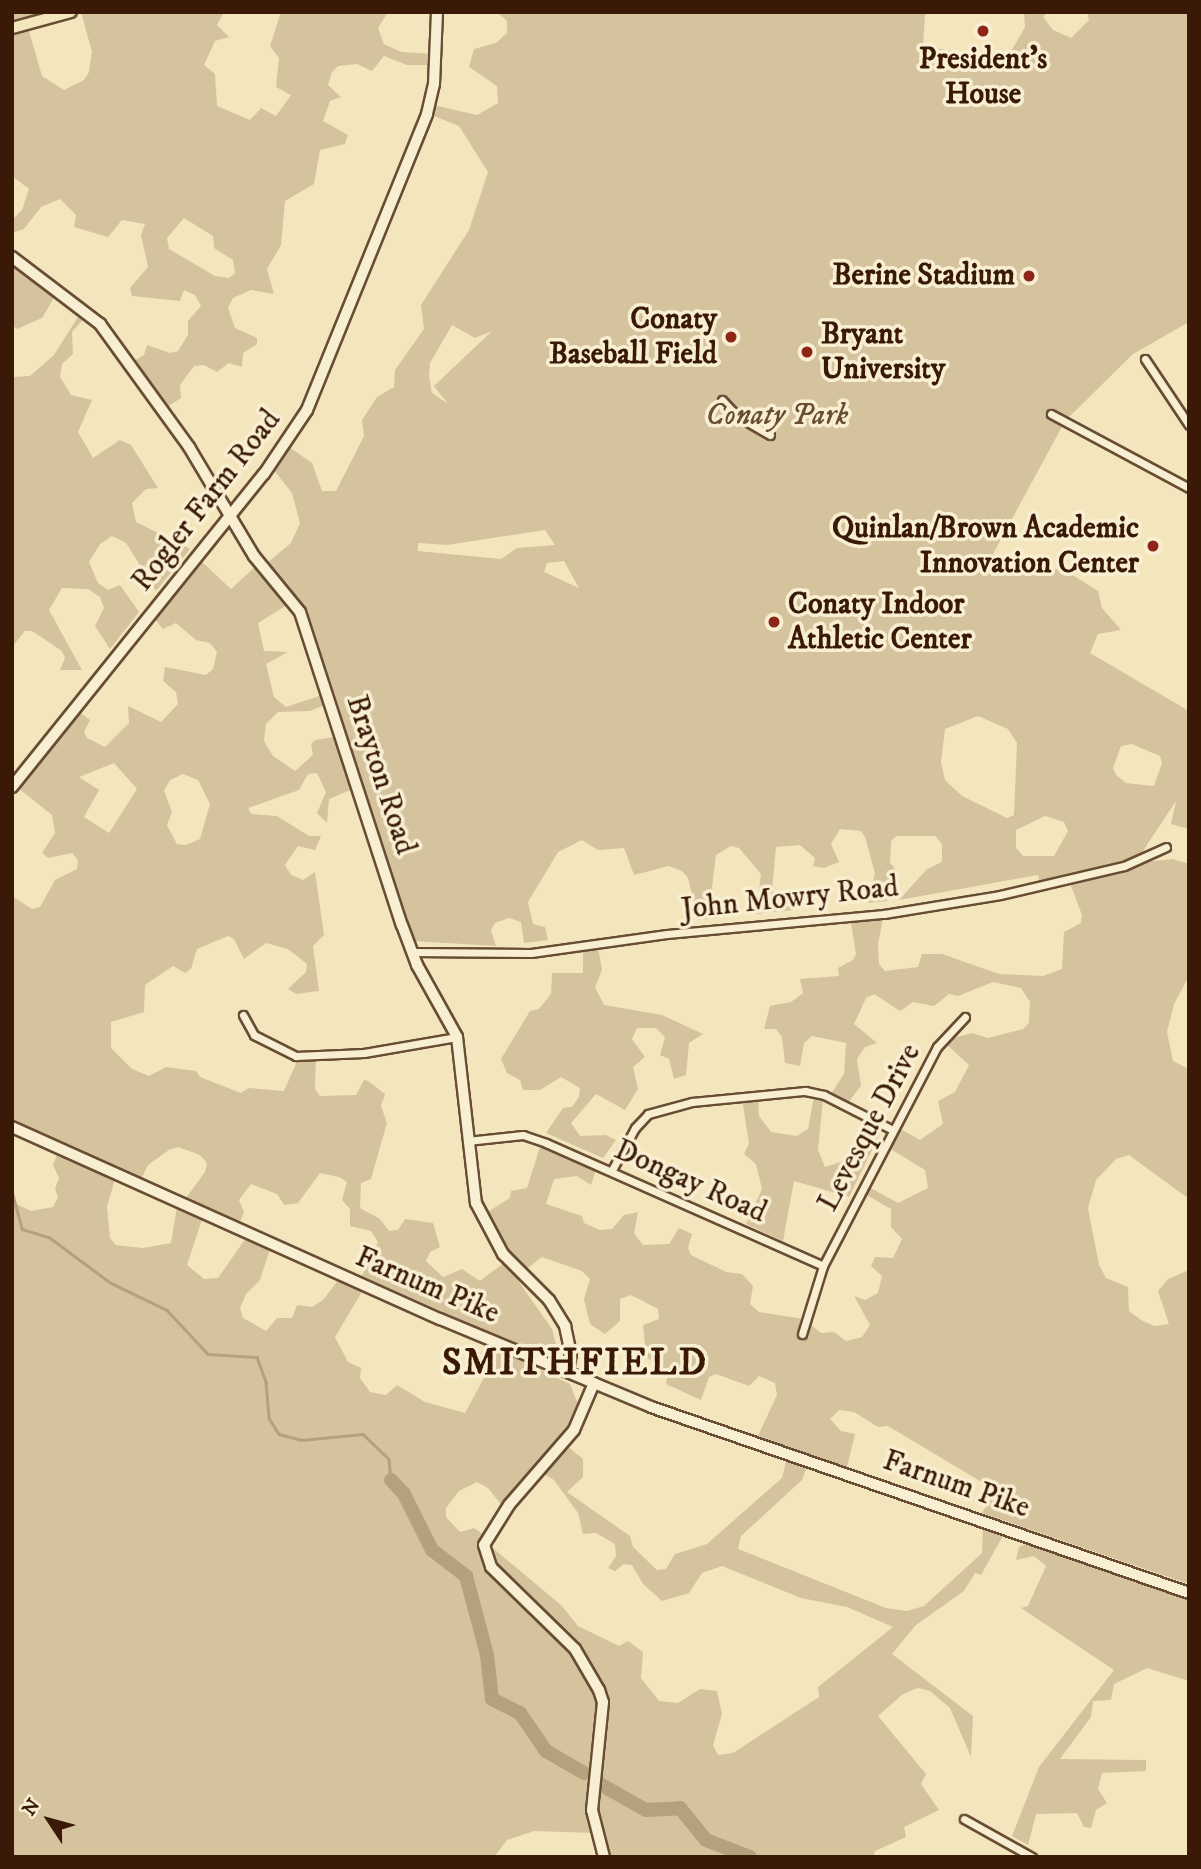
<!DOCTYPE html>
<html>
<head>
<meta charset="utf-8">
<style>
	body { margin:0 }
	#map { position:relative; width:1201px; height:1869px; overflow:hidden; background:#f4e6bc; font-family:"IM FELL DW Pica",serif }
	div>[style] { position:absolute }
	.green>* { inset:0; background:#d4c39d }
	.stream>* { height:2.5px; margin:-1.25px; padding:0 1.25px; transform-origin:1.25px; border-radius:1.25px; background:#b5a17e }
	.river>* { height:14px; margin:-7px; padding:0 7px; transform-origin:7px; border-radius:7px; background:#b5a17e }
	.roads { filter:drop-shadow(2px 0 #684d34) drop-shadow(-2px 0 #684d34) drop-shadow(0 2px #684d34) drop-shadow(0 -2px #684d34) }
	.street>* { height:7px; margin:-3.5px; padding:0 3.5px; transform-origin:3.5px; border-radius:3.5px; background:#f8efd3 }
	.secondary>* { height:10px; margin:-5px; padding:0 5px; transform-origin:5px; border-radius:5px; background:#f8efd3 }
	.primary>* { height:10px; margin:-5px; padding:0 5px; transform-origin:5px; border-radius:5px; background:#f4e6bc }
	.dots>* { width:19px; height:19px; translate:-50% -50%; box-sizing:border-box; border:4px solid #f8efd3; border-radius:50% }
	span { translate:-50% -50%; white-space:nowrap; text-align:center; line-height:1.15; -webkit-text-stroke:7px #f8efd3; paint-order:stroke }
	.poi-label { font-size:30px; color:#3a1a06; font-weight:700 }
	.right { translate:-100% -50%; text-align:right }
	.left { translate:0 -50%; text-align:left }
	.park-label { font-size:30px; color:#684d33; font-style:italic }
	.street-label { font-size:30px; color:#3a1a06 }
	.district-label { font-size:37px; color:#3a1a06; font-weight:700; letter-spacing:2px }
	.frame { position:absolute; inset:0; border:14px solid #3a1a06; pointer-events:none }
	.north { position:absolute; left:14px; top:1785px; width:70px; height:70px; -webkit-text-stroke:5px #f8efd3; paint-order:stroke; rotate:306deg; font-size:19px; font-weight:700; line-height:28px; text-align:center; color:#3a1a06 }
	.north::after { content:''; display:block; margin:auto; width:24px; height:32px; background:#3a1a06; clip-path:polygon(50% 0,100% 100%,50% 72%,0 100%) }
</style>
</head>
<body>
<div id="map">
	<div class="green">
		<div style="clip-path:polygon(evenodd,12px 12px,69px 12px,27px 24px,42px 76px,64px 90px,84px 80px,89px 72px,92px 52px,81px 12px,224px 12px,217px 25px,229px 37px,215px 41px,204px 65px,215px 74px,217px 106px,250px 120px,261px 108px,276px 116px,291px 95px,276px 87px,279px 58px,270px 46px,281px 12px,388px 12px,378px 28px,384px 44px,401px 52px,433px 54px,433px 65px,407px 65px,384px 56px,372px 71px,357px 64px,338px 66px,332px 72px,328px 85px,341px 97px,330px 101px,323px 121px,348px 135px,345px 144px,320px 150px,314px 184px,285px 201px,281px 245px,267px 269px,274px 294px,251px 290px,233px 298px,228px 308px,235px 328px,257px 338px,257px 344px,243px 353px,242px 367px,229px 363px,217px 372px,204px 365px,194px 366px,180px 385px,181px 398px,162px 410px,129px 364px,144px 355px,147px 345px,170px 353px,178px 351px,188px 335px,188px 321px,201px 306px,195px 295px,184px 290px,180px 301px,132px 296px,130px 288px,148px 267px,141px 235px,145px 224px,122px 220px,108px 237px,74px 227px,76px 215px,60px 199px,41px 207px,24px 229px,12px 233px,12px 220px,22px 210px,29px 189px,12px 176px,12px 12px,184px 218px,213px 236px,214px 248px,233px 260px,235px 273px,229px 278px,215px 276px,169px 249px,167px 238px,184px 218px)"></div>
		<div style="clip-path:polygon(evenodd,497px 12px,929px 12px,925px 15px,923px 46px,1006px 60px,1025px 27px,1024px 12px,1047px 12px,1043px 17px,1053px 30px,1071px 38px,1089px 20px,1087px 12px,1189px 12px,1189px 322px,1133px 354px,1065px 421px,993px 554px,1032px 575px,1045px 575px,1060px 567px,1098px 591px,1102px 608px,1121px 630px,1098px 634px,1090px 653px,1189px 711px,1189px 829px,1171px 824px,1176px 801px,1135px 863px,1173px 859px,1189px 864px,1189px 976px,1174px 1004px,1167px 1032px,1173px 1061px,1189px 1069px,1189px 1199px,1129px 1155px,1116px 1159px,1096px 1180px,1088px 1208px,1099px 1265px,1106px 1278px,1128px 1287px,1129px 1311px,1141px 1320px,1154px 1326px,1169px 1324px,1158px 1291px,1168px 1279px,1189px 1270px,1189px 1584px,982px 1513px,991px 1498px,990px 1487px,888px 1426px,878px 1427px,854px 1412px,839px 1410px,830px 1419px,841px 1431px,855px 1434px,847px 1467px,758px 1436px,777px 1395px,775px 1383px,759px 1376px,749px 1386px,716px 1374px,709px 1377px,701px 1400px,666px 1384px,668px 1372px,646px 1357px,643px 1325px,659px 1319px,658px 1309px,631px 1295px,620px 1299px,620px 1321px,605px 1334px,590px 1324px,584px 1299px,590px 1279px,582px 1271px,542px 1257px,524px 1271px,485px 1219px,483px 1215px,510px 1198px,511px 1191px,527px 1188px,540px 1147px,596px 1170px,591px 1185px,577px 1176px,554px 1179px,546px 1204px,582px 1216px,584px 1223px,600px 1230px,612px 1229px,624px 1215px,638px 1212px,634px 1233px,643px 1245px,669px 1244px,679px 1228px,692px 1234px,688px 1248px,691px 1255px,726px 1272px,742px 1274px,753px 1286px,750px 1304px,759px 1312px,804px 1319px,821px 1333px,834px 1332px,846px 1341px,862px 1337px,870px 1325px,854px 1296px,865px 1300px,878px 1293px,882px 1276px,871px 1266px,875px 1257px,893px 1258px,902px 1239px,891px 1227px,891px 1209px,865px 1194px,869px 1187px,898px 1203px,928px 1188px,925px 1170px,889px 1148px,899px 1128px,920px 1140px,943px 1124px,938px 1101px,955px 1092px,969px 1065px,943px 1041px,972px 1033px,988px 1038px,1023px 1029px,1029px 1023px,1030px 1002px,1021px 988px,993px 982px,958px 996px,949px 994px,934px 1006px,913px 1002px,900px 1011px,874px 994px,866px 998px,854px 1024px,877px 1043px,865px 1047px,857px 1059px,861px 1086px,846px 1105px,829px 1097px,844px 1074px,846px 1043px,812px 1036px,804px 1043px,800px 1066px,785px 1063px,782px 1037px,776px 1029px,764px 1029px,770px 1006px,791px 1002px,803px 993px,800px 979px,839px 976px,838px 968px,853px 960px,856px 954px,850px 917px,884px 913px,878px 944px,879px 964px,885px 971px,918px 967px,922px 954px,942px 954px,999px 974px,1043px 976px,1062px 969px,1064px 932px,1081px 923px,1082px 915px,1068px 878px,1040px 884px,1038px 875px,899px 900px,927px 869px,942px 862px,942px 844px,935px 836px,897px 836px,891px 841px,890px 862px,897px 872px,884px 884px,887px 901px,868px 903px,875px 873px,865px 837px,861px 831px,840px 829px,831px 844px,839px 862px,824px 868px,813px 866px,815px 858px,800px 845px,776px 847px,772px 890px,778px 898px,792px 899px,793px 910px,756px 914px,761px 874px,739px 848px,731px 846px,716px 855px,712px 887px,718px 918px,698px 920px,688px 878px,682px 871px,669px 866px,634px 875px,624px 848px,598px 850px,582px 840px,558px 852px,528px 902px,533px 924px,545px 927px,548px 940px,524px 943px,521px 922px,509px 918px,495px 923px,491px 930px,496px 946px,413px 941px,310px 623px,266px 564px,291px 543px,300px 523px,292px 493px,273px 469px,289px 447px,312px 463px,322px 491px,336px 491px,364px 436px,362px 420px,377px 397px,394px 387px,395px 370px,424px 329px,421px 305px,469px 230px,488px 172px,459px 126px,429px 114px,429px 104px,477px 115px,498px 103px,497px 86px,469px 67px,474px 49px,496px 43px,507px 33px,507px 21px,497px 12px,452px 325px,475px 338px,492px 331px,434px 386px,448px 404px,432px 393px,429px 376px,430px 363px,452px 325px,497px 12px,545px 530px,555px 545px,517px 548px,501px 559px,418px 551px,418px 543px,447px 545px,545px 530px,497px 12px,564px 561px,579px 588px,544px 572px,547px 563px,564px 561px,497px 12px,978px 716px,1008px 729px,1017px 743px,1014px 815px,1007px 818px,962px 796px,945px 780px,941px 762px,945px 729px,978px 716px,497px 12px,1132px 744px,1160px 756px,1162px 763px,1154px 786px,1126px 783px,1116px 775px,1113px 768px,1121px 746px,1132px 744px,497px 12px,1045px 816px,1064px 822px,1068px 831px,1054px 856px,1023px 856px,1016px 848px,1016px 830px,1045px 816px)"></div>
		<div style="clip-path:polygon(12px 260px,57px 293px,42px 318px,17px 329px,12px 325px)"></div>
		<div style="clip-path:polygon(81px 312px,86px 316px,72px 332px,73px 354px,62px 364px,60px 377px,71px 395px,92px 400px,78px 432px,93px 458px,120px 440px,131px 445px,158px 488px,146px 489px,132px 503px,136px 522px,190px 549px,156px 591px,126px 543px,112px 536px,100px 544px,89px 562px,98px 583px,108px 590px,120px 585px,139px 612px,110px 649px,95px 626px,104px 608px,100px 597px,88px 589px,62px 588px,49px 610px,82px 670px,60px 670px,65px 658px,62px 651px,32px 631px,25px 631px,12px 647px,12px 377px,30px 376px,54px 355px)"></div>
		<div style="clip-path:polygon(evenodd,199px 559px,231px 589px,257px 565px,290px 603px,258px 623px,264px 651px,288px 652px,266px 664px,274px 697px,286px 707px,322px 695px,325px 705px,310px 711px,278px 712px,266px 724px,264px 741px,273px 756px,295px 771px,313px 755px,311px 744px,315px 740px,335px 737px,353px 789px,329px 799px,327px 823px,317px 813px,326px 792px,317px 773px,308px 774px,299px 790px,248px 808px,251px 814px,277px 816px,309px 836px,321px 836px,315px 850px,298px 846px,285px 865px,291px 875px,303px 880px,315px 872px,324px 935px,313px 946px,319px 991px,296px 994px,288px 989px,306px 972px,307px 964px,288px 949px,266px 943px,244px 959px,234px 939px,228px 936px,197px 949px,191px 969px,185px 973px,173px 966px,145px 985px,144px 1012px,111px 1022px,111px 1048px,132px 1069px,149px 1076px,166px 1067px,196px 1071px,200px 1077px,241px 1093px,249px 1088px,284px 1091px,299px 1057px,316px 1056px,315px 1089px,320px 1096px,356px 1095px,364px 1080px,368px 1081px,385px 1094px,381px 1106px,387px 1123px,371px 1179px,361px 1183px,360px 1208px,380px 1219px,389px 1231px,398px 1230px,405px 1219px,433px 1223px,440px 1247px,430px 1252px,426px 1261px,443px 1277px,462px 1269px,480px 1281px,505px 1262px,552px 1329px,558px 1353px,551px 1360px,362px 1276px,378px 1242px,371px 1231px,350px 1226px,350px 1209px,342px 1200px,347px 1182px,339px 1177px,320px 1173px,298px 1203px,284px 1205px,277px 1194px,251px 1184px,239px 1200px,244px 1212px,240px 1222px,186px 1198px,205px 1172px,207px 1163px,200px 1155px,178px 1147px,169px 1150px,148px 1165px,141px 1179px,12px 1119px,12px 896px,32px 909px,40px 907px,55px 880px,77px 869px,78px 860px,72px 853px,48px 858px,42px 853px,55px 833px,52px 815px,17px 787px,78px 711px,90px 720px,84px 732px,87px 738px,105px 747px,129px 723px,128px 706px,161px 722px,178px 704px,176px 692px,163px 681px,165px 667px,206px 675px,213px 669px,217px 652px,210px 643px,196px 640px,176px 623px,163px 629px,153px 617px,199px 559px,114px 763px,137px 789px,109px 833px,84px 817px,99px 790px,79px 777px,114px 763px,199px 559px,183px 774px,198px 780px,210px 804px,200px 839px,186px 845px,177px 844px,167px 825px,172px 812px,164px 791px,170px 780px,183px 774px)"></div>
		<div style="clip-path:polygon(597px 943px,602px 970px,595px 987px,604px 1005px,662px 1015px,703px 1034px,689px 1043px,686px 1075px,674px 1079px,669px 1059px,660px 1055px,665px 1037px,656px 1028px,637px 1028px,632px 1039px,645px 1057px,633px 1067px,638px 1089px,625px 1110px,596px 1094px,571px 1123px,580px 1136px,606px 1135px,616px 1140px,603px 1158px,546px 1133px,563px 1108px,572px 1107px,579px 1097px,580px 1088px,561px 1077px,540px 1090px,523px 1090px,520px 1080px,507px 1073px,501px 1059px,530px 1011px,539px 1009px,551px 994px,552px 973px,583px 973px,583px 946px)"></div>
		<div style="clip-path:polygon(814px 1096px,823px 1099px,818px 1150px,825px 1167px,856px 1157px,870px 1123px,880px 1134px,849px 1197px,794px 1181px,783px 1241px,746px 1224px,762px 1189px,756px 1164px,744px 1154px,749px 1143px,742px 1099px,758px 1097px,759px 1116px,771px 1132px,797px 1136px,808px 1129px)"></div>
		<div style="clip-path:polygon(58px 1152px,115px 1179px,107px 1207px,110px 1238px,116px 1245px,143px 1248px,171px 1243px,177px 1207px,202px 1219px,187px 1265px,204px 1279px,218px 1278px,246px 1238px,270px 1249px,260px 1280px,246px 1294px,240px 1308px,243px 1318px,266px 1331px,277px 1318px,292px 1318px,297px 1305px,312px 1307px,323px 1300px,339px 1279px,363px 1290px,335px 1337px,348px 1362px,361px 1368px,360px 1378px,370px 1392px,386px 1395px,397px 1385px,425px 1402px,465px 1413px,485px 1376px,479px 1357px,486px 1344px,570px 1384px,578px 1404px,575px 1421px,503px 1507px,488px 1488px,477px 1482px,459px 1491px,446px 1508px,446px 1517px,460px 1532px,474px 1528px,487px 1537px,488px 1544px,561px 1605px,578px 1626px,619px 1646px,628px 1641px,643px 1652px,641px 1678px,659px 1701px,678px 1703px,700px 1689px,717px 1691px,722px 1714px,713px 1745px,718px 1755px,733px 1753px,819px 1697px,818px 1687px,893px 1627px,847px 1607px,801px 1598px,722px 1566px,702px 1573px,689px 1593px,662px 1601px,643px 1584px,632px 1565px,624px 1564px,615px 1571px,608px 1568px,616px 1556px,615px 1544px,596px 1533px,583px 1534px,578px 1513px,554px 1480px,544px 1474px,567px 1446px,583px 1459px,583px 1477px,567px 1492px,630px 1536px,633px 1547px,657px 1570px,666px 1569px,675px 1554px,707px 1544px,782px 1478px,787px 1457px,808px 1464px,802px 1480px,741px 1536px,738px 1549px,886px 1608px,907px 1611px,924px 1606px,982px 1553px,983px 1527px,1004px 1534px,981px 1575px,975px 1573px,964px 1591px,916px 1625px,892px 1654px,973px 1716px,971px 1757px,950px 1708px,930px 1691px,918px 1688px,903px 1694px,878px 1716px,926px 1774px,921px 1784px,939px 1810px,904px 1827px,906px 1837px,875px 1851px,873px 1857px,604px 1857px,595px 1833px,534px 1831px,507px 1840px,494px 1857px,12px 1857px,12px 1202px,31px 1211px,53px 1207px,58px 1197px,55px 1189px,59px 1178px,53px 1165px)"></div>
		<div style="clip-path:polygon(1031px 1542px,1189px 1599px,1189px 1681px,1147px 1668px,1114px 1684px,1111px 1700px,1093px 1701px,1091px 1717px,1060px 1759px,1146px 1760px,1146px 1771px,1102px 1773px,1098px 1789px,1107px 1803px,1096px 1810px,1091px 1828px,1084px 1827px,1077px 1813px,1036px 1814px,1028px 1845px,1012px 1836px,1039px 1767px,1114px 1670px,1021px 1608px,1028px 1606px,1046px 1566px,1034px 1556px,1016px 1560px,1019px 1547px)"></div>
	</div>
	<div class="stream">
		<div style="left:12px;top:1191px;width:39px;rotate:75deg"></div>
		<div style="left:22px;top:1229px;width:28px;rotate:17deg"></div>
		<div style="left:49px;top:1237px;width:77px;rotate:36.6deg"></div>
		<div style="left:111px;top:1283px;width:62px;rotate:25.7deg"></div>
		<div style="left:167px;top:1310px;width:60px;rotate:47deg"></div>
		<div style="left:208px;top:1354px;width:49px;rotate:3.5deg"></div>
		<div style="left:257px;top:1357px;width:27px;rotate:70deg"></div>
		<div style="left:266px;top:1382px;width:36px;rotate:85deg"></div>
		<div style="left:269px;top:1418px;width:19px;rotate:58deg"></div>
		<div style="left:279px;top:1434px;width:23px;rotate:15deg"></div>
		<div style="left:301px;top:1440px;width:62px;rotate:-5.5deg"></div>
		<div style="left:363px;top:1434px;width:36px;rotate:44deg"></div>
		<div style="left:389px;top:1459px;width:21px;rotate:85deg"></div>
	</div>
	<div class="river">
		<div style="left:391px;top:1480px;width:19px;rotate:47deg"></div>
		<div style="left:404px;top:1494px;width:63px;rotate:63.4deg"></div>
		<div style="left:432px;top:1550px;width:43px;rotate:37.4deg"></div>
		<div style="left:466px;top:1576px;width:82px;rotate:75.1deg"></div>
		<div style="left:487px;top:1655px;width:44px;rotate:83.5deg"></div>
		<div style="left:492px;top:1699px;width:31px;rotate:27deg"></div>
		<div style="left:520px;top:1713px;width:46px;rotate:55.6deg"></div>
		<div style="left:546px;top:1751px;width:44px;rotate:30.1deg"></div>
		<div style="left:598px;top:1783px;width:55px;rotate:29.4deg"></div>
		<div style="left:646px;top:1810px;width:34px;rotate:-3deg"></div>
		<div style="left:680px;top:1808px;width:41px;rotate:50.9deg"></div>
		<div style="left:706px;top:1840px;width:47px;rotate:21.1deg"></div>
	</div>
	<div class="roads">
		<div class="street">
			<div style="left:1145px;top:359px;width:79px;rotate:56.3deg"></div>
			<div style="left:722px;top:400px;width:22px;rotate:47deg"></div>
			<div style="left:737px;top:416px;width:38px;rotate:30deg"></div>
			<div style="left:1051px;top:414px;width:157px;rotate:28.2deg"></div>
			<div style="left:412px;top:952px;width:119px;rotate:0.5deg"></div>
			<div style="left:531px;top:953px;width:137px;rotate:-8deg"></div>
			<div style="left:667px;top:934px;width:218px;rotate:-5.3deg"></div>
			<div style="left:884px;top:914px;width:118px;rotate:-9.3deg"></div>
			<div style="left:1000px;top:895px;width:127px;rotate:-13.2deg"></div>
			<div style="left:1124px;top:866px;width:46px;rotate:-24.3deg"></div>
			<div style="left:243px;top:1015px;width:23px;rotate:61deg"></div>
			<div style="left:254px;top:1035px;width:47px;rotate:26.6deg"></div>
			<div style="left:296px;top:1056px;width:68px;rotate:-2.5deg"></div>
			<div style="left:364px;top:1053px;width:94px;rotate:-9.8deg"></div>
			<div style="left:467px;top:1141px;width:56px;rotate:-6.1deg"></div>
			<div style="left:523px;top:1135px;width:24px;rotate:19deg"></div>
			<div style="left:546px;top:1143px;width:303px;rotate:23.9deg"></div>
			<div style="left:612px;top:1170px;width:48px;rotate:-61.3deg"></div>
			<div style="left:635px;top:1128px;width:19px;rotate:-47deg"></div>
			<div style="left:648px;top:1114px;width:46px;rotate:-15.3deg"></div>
			<div style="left:692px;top:1102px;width:114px;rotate:-5.6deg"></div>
			<div style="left:805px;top:1091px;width:19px;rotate:12deg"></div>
			<div style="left:824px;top:1095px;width:77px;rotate:26.9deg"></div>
			<div style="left:802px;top:1334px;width:71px;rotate:-72.8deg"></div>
			<div style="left:823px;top:1266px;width:247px;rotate:-62.5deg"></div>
			<div style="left:937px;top:1047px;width:41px;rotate:-47deg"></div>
			<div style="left:964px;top:1819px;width:78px;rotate:29.2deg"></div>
		</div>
		<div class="secondary">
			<div style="left:12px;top:257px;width:111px;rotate:37.3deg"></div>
			<div style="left:100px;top:324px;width:152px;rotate:54.1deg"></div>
			<div style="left:189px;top:447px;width:127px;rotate:59.2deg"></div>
			<div style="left:254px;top:556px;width:72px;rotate:50.6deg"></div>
			<div style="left:300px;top:612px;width:329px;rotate:72deg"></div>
			<div style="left:402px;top:925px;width:43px;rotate:69.4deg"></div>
			<div style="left:417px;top:965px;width:82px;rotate:60.9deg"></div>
			<div style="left:457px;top:1037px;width:167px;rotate:83.5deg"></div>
			<div style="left:476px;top:1203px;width:58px;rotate:62.1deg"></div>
			<div style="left:503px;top:1254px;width:65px;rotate:45deg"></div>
			<div style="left:549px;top:1300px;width:31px;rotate:58deg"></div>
			<div style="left:565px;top:1326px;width:29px;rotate:78deg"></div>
			<div style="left:571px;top:1354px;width:17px;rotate:100deg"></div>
			<div style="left:12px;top:787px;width:402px;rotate:-51.2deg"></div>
			<div style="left:264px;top:474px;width:77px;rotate:-56.1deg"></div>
			<div style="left:307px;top:410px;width:319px;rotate:-67.9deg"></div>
			<div style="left:427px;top:114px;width:31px;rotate:-77deg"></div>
			<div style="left:434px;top:84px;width:72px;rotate:-87.6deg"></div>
			<div style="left:12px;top:1127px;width:469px;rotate:24.2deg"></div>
			<div style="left:440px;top:1319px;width:229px;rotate:22.6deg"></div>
			<div style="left:651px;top:1407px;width:569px;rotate:19.07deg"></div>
			<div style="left:594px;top:1383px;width:51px;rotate:113.1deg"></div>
			<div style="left:574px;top:1430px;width:99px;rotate:130.9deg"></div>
			<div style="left:509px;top:1505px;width:47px;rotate:122deg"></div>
			<div style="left:484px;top:1545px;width:23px;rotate:72deg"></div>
			<div style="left:491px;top:1567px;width:117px;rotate:44.3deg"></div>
			<div style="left:575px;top:1649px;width:48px;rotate:59.7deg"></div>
			<div style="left:599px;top:1690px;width:13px;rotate:72deg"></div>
			<div style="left:603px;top:1702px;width:109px;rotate:95.8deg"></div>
			<div style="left:592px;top:1810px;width:49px;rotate:75.7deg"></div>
		</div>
		<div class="primary">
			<div style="left:12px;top:28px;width:61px;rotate:-15.2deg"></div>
		</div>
	</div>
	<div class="dots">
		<div style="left:983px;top:31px;background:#8f2418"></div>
		<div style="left:1029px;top:276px;background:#8f2418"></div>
		<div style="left:731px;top:337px;background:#8f2418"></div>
		<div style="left:807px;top:352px;background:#8f2418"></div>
		<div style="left:1153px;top:546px;background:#8f2418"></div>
		<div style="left:774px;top:622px;background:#8f2418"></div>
	</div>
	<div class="poi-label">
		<span style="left:983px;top:77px">President's<br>House</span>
		<span class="right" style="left:1015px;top:276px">Berine Stadium</span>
		<span class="right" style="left:717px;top:337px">Conaty<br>Baseball Field</span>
		<span class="left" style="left:821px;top:352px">Bryant<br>University</span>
		<span class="right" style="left:1139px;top:546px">Quinlan/Brown Academic<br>Innovation Center</span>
		<span class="left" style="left:788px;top:622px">Conaty Indoor<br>Athletic Center</span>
	</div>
	<div class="park-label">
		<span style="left:777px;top:416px">Conaty Park</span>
	</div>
	<div class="street-label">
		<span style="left:207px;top:501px;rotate:-52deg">Rogler Farm Road</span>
		<span style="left:380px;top:775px;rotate:72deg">Brayton Road</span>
		<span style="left:790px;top:899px;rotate:-6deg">John Mowry Road</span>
		<span style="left:870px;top:1128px;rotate:-62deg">Levesque Drive</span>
		<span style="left:690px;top:1182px;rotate:24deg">Dongay Road</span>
		<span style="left:427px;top:1286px;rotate:23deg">Farnum Pike</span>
		<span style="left:956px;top:1485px;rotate:19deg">Farnum Pike</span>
	</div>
	<div class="district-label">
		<span style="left:575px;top:1364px">SMITHFIELD</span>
	</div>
	<div class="frame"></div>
	<div class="north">N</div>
</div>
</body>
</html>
